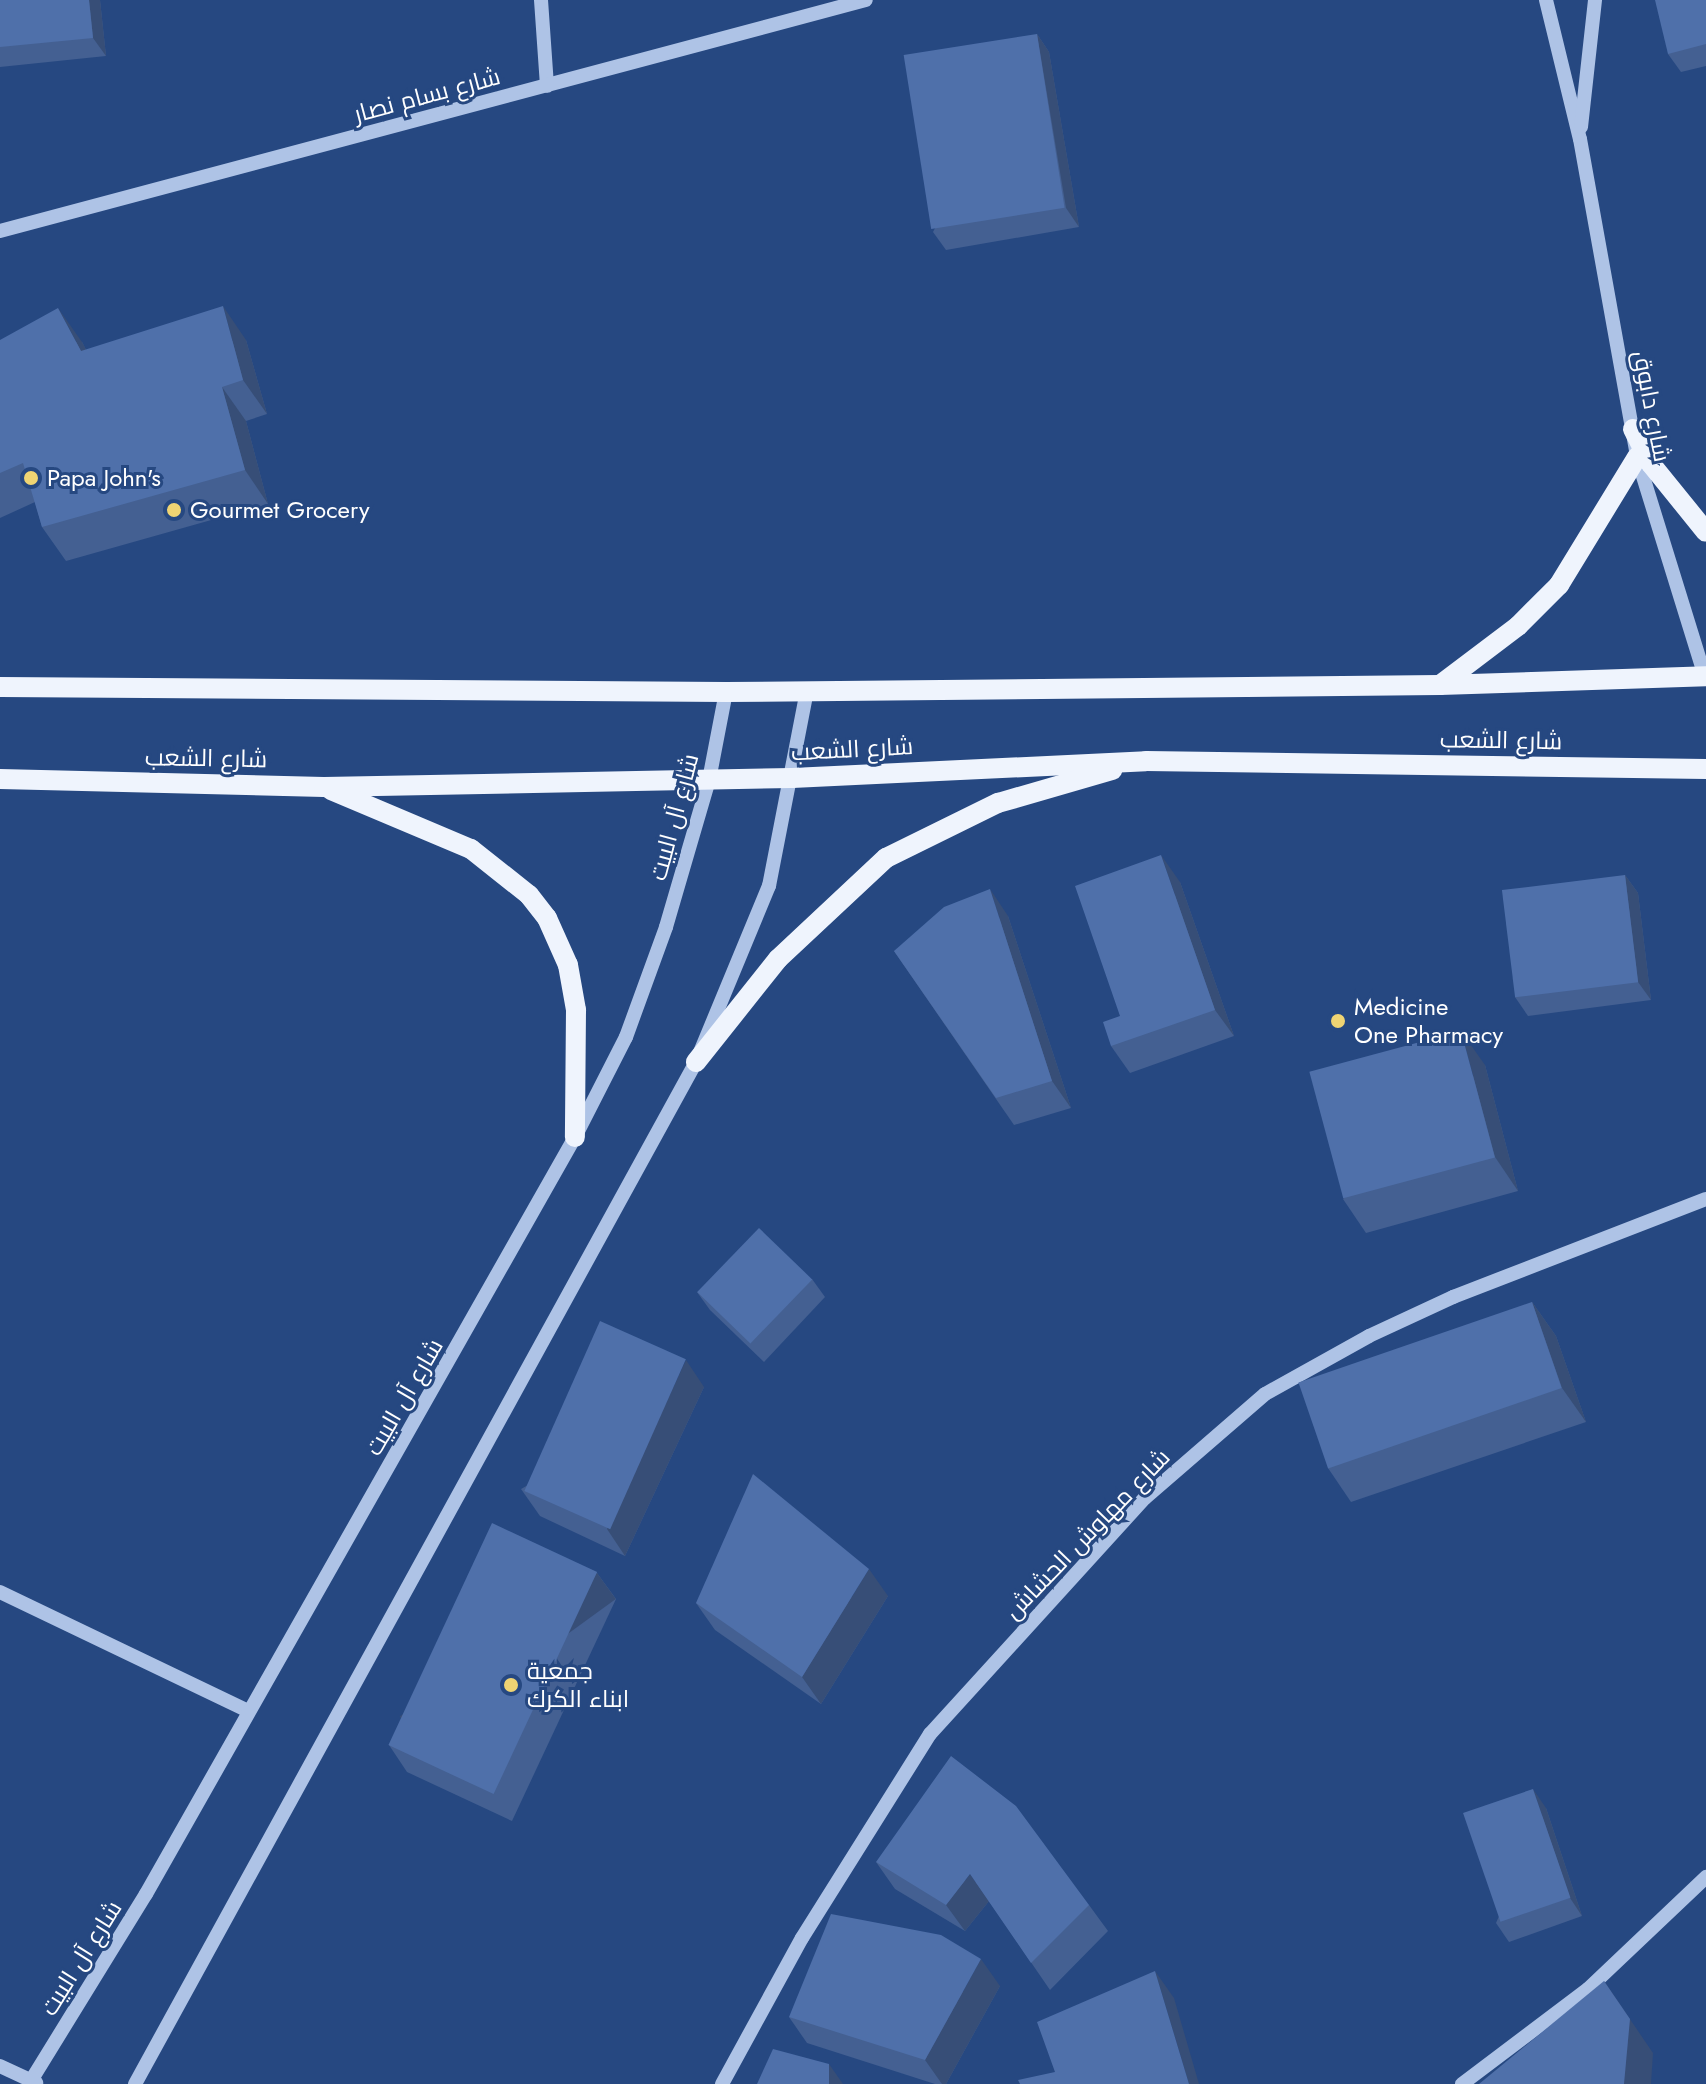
<!DOCTYPE html>
<html>
<head>
<meta charset="utf-8">
<style>
	body { margin:0 }
	#map { position:relative; width:1706px; height:2084px; overflow:hidden; background:#264881; font-family:Jost,Cairo,sans-serif }
	div>[style] { position:absolute }
	.minor>* { height:14px; margin:-7px; padding:0 7px; transform-origin:7px; border-radius:7px; background:#aec3e6 }
	.major>* { height:20px; margin:-10px; padding:0 10px; transform-origin:10px; border-radius:10px; background:#eff4fd }
	.wall>* { inset:0; background:#446092 }
	.shaded-wall>* { inset:0; background:#374e77; transform-origin:0 0 }
	.building>* { inset:0; background:#4f70aa; transform-origin:0 0 }
	.dots>* { width:22px; height:22px; translate:-50% -50%; box-sizing:border-box; border:4px solid #264881; border-radius:50% }
	span { translate:-50% -50%; white-space:nowrap; text-align:center; line-height:1.15; -webkit-text-stroke:6px #264881; paint-order:stroke }
	.street-label { font-size:24px; color:#fff }
	.poi-label { font-size:24px; color:#fff }
	.left { translate:0 -50%; text-align:left }
</style>
</head>
<body>
<div id="map">
	<div class="minor">
		<div style="left:541px;top:0;width:86px;rotate:86deg"></div>
		<div style="left:1546px;top:0;width:143px;rotate:76.3deg"></div>
		<div style="left:1580px;top:139px;width:323px;rotate:79.8deg"></div>
		<div style="left:1637px;top:457px;width:229px;rotate:72.8deg"></div>
		<div style="left:1581px;top:127px;width:128px;rotate:-83.7deg"></div>
		<div style="left:0;top:231px;width:896px;rotate:-14.94deg"></div>
		<div style="left:0;top:1592px;width:273px;rotate:25.6deg"></div>
		<div style="left:0;top:2066px;width:40px;rotate:25deg"></div>
		<div style="left:29px;top:2084px;width:223px;rotate:-58.4deg"></div>
		<div style="left:146px;top:1894px;width:870px;rotate:-60.46deg"></div>
		<div style="left:575px;top:1137px;width:112px;rotate:-63deg"></div>
		<div style="left:626px;top:1037px;width:117px;rotate:-70deg"></div>
		<div style="left:666px;top:927px;width:153px;rotate:-73.7deg"></div>
		<div style="left:709px;top:780px;width:90px;rotate:-79.1deg"></div>
		<div style="left:135px;top:2084px;width:1166px;rotate:-61.24deg"></div>
		<div style="left:696px;top:1062px;width:191px;rotate:-67.5deg"></div>
		<div style="left:769px;top:886px;width:200px;rotate:-79deg"></div>
		<div style="left:722px;top:2084px;width:166px;rotate:-61.3deg"></div>
		<div style="left:802px;top:1938px;width:241px;rotate:-57.9deg"></div>
		<div style="left:930px;top:1734px;width:319px;rotate:-47.7deg"></div>
		<div style="left:1145px;top:1498px;width:159px;rotate:-40.9deg"></div>
		<div style="left:1265px;top:1394px;width:119px;rotate:-29.1deg"></div>
		<div style="left:1369px;top:1336px;width:93px;rotate:-24.9deg"></div>
		<div style="left:1453px;top:1297px;width:271px;rotate:-21.2deg"></div>
		<div style="left:1462px;top:2084px;width:158px;rotate:-37deg"></div>
		<div style="left:1588px;top:1989px;width:163px;rotate:-43.5deg"></div>
	</div>
	<div class="major">
		<div style="left:1633px;top:429px;width:39px;rotate:63deg"></div>
		<div style="left:1651px;top:464px;width:87px;rotate:51deg"></div>
		<div style="left:1440px;top:685px;width:98px;rotate:-37.1deg"></div>
		<div style="left:1518px;top:626px;width:58px;rotate:-45deg"></div>
		<div style="left:1559px;top:585px;width:150px;rotate:-58.6deg"></div>
		<div style="left:0;top:687px;width:726px;rotate:0.39deg"></div>
		<div style="left:726px;top:692px;width:714px;rotate:-0.56deg"></div>
		<div style="left:1440px;top:685px;width:266px;rotate:-1.9deg"></div>
		<div style="left:0;top:779px;width:324px;rotate:1.4deg"></div>
		<div style="left:324px;top:787px;width:468px;rotate:-1.1deg"></div>
		<div style="left:792px;top:778px;width:354px;rotate:-2.7deg"></div>
		<div style="left:1146px;top:761px;width:560px;rotate:0.82deg"></div>
		<div style="left:331px;top:790px;width:152px;rotate:22.9deg"></div>
		<div style="left:471px;top:849px;width:74px;rotate:38.4deg"></div>
		<div style="left:529px;top:895px;width:29px;rotate:52deg"></div>
		<div style="left:547px;top:918px;width:51px;rotate:65.9deg"></div>
		<div style="left:568px;top:965px;width:46px;rotate:79.9deg"></div>
		<div style="left:576px;top:1010px;width:127px;rotate:90.5deg"></div>
		<div style="left:696px;top:1062px;width:132px;rotate:-51.5deg"></div>
		<div style="left:778px;top:959px;width:148px;rotate:-43.1deg"></div>
		<div style="left:886px;top:858px;width:125px;rotate:-26.2deg"></div>
		<div style="left:998px;top:803px;width:119px;rotate:-16.1deg"></div>
	</div>
	<div class="wall">
		<div style="clip-path:polygon(0 0,100px 0,106px 56px,0 67px)"></div>
		<div style="clip-path:polygon(1706px 0,1706px 66px,1681px 72px,1668px 54px)"></div>
		<div style="clip-path:polygon(1037px 34px,1049px 52px,1079px 227px,946px 250px,933px 232px)"></div>
		<div style="clip-path:polygon(0 340px,82px 342px,86px 350px,246px 340px,267px 414px,246px 421px,268px 504px,66px 561px,42px 527px,35px 502px,0 518px)"></div>
		<div style="clip-path:polygon(1625px 875px,1638px 893px,1651px 1000px,1528px 1016px,1515px 997px)"></div>
		<div style="clip-path:polygon(1180px 882px,1234px 1036px,1130px 1073px,1111px 1046px,1120px 1016px)"></div>
		<div style="clip-path:polygon(1008px 916px,1071px 1108px,1014px 1125px,894px 951px)"></div>
		<div style="clip-path:polygon(1485px 1065px,1518px 1191px,1366px 1233px,1343px 1199px)"></div>
		<div style="clip-path:polygon(812px 1279px,825px 1297px,764px 1362px,710px 1310px,697px 1292px)"></div>
		<div style="clip-path:polygon(1532px 1302px,1556px 1336px,1586px 1422px,1351px 1502px,1328px 1468px)"></div>
		<div style="clip-path:polygon(704px 1387px,625px 1556px,540px 1516px,521px 1489px)"></div>
		<div style="clip-path:polygon(597px 1573px,616px 1599px,512px 1821px,407px 1772px,389px 1745px)"></div>
		<div style="clip-path:polygon(888px 1596px,821px 1704px,715px 1630px,696px 1603px)"></div>
		<div style="clip-path:polygon(1546px 1808px,1582px 1916px,1509px 1942px,1496px 1923px)"></div>
		<div style="clip-path:polygon(876px 1862px,1089px 1905px,1108px 1931px,1050px 1990px,989px 1901px,965px 1931px,895px 1889px)"></div>
		<div style="clip-path:polygon(1000px 1986px,946px 2084px,935px 2084px,807px 2043px,789px 2017px)"></div>
	</div>
	<div class="shaded-wall">
		<div style="clip-path:polygon(89px 0,100px 0,106px 56px,93px 38px)"></div>
		<div style="clip-path:polygon(1037px 34px,1049px 52px,1079px 227px,1066px 208px)"></div>
		<div style="clip-path:polygon(223px 306px,246px 340px,267px 414px,243px 380px)"></div>
		<div style="clip-path:polygon(58px 308px,82px 342px,105px 385px,81px 351px)"></div>
		<div style="clip-path:polygon(222px 387px,246px 421px,268px 504px,245px 470px)"></div>
		<div style="clip-path:polygon(1161px 855px,1180px 882px,1234px 1036px,1215px 1010px)"></div>
		<div style="clip-path:polygon(1625px 875px,1638px 893px,1651px 1000px,1638px 982px)"></div>
		<div style="clip-path:polygon(990px 889px,1008px 916px,1071px 1108px,1052px 1081px)"></div>
		<div style="clip-path:polygon(1461px 1031px,1485px 1065px,1518px 1191px,1495px 1157px)"></div>
		<div style="clip-path:polygon(1532px 1302px,1556px 1336px,1586px 1422px,1562px 1388px)"></div>
		<div style="clip-path:polygon(686px 1360px,704px 1387px,625px 1556px,607px 1529px)"></div>
		<div style="clip-path:polygon(869px 1569px,888px 1596px,821px 1704px,802px 1677px)"></div>
		<div style="left:597px;top:1573px;width:32px;height:244px;rotate:54deg"></div>
		<div style="clip-path:polygon(1533px 1789px,1546px 1808px,1582px 1916px,1570px 1898px)"></div>
		<div style="clip-path:polygon(970px 1874px,989px 1901px,965px 1931px,946px 1905px)"></div>
		<div style="clip-path:polygon(981px 1959px,1000px 1986px,946px 2084px,942px 2084px,925px 2060px)"></div>
		<div style="clip-path:polygon(1155px 1971px,1174px 1998px,1199px 2084px,1189px 2084px)"></div>
		<div style="clip-path:polygon(1604px 1981px,1653px 2053px,1651px 2084px,1624px 2084px)"></div>
		<div style="clip-path:polygon(829px 2064px,843px 2084px,829px 2084px)"></div>
	</div>
	<div class="building">
		<div style="clip-path:polygon(0 0,89px 0,93px 38px,0 47px)"></div>
		<div style="clip-path:polygon(1655px 0,1706px 0,1706px 44px,1668px 54px)"></div>
		<div style="left:1037px;top:34px;width:176px;height:135px;rotate:81deg"></div>
		<div style="clip-path:polygon(223px 306px,243px 380px,222px 387px,245px 470px,42px 527px,23px 463px,0 473px,0 340px,58px 308px,81px 351px)"></div>
		<div style="clip-path:polygon(1161px 855px,1215px 1010px,1111px 1046px,1103px 1022px,1120px 1016px,1075px 886px)"></div>
		<div style="left:1625px;top:875px;width:108px;height:124px;rotate:83deg"></div>
		<div style="clip-path:polygon(990px 889px,1052px 1081px,996px 1098px,894px 951px,944px 907px)"></div>
		<div style="left:1461px;top:1031px;width:131px;height:157px;rotate:75deg"></div>
		<div style="left:759px;top:1228px;width:74px;height:89px;rotate:44deg"></div>
		<div style="left:1532px;top:1302px;width:91px;height:247px;rotate:71deg"></div>
		<div style="left:600px;top:1321px;width:94px;height:186px;rotate:24deg"></div>
		<div style="clip-path:polygon(753px 1474px,869px 1569px,802px 1677px,696px 1603px)"></div>
		<div style="left:492px;top:1523px;width:116px;height:245px;rotate:25deg"></div>
		<div style="clip-path:polygon(951px 1756px,1016px 1806px,1089px 1905px,1031px 1963px,970px 1874px,946px 1905px,876px 1862px)"></div>
		<div style="left:1533px;top:1789px;width:115px;height:74px;rotate:71deg"></div>
		<div style="clip-path:polygon(831px 1914px,941px 1935px,981px 1959px,925px 2060px,789px 2017px)"></div>
		<div style="clip-path:polygon(1155px 1971px,1189px 2084px,1020px 2084px,1018px 2080px,1055px 2072px,1037px 2022px)"></div>
		<div style="clip-path:polygon(1604px 1981px,1630px 2019px,1624px 2084px,1479px 2084px)"></div>
		<div style="clip-path:polygon(773px 2049px,829px 2064px,829px 2084px,757px 2084px)"></div>
	</div>
	<div class="dots">
		<div style="left:31px;top:478px;background:#efd473"></div>
		<div style="left:174px;top:510px;background:#efd473"></div>
		<div style="left:1338px;top:1021px;background:#efd473"></div>
		<div style="left:511px;top:1685px;background:#efd473"></div>
	</div>
	<div class="street-label">
		<span style="left:427px;top:95px;rotate:-15deg">شارع بسام نصار</span>
		<span style="left:1652px;top:406px;rotate:79deg">شارع دابوق</span>
		<span style="left:1501px;top:740px;rotate:1deg">شارع الشعب</span>
		<span style="left:852px;top:749px;rotate:-3deg">شارع الشعب</span>
		<span style="left:206px;top:758px;rotate:1deg">شارع الشعب</span>
		<span style="left:674px;top:817px;rotate:-75deg">شارع آل البيت</span>
		<span style="left:404px;top:1397px;rotate:-60deg">شارع آل البيت</span>
		<span style="left:1087px;top:1534px;rotate:-46deg">شارع مهاوش الحشاش</span>
		<span style="left:81px;top:1958px;rotate:-58deg">شارع آل البيت</span>
	</div>
	<div class="poi-label">
		<span class="left" style="left:47px;top:478px">Papa John's</span>
		<span class="left" style="left:190px;top:510px">Gourmet Grocery</span>
		<span class="left" style="left:1354px;top:1021px">Medicine<br>One Pharmacy</span>
		<span class="left" style="left:527px;top:1685px">جمعية<br>ابناء الكرك</span>
	</div>
</div>
</body>
</html>
